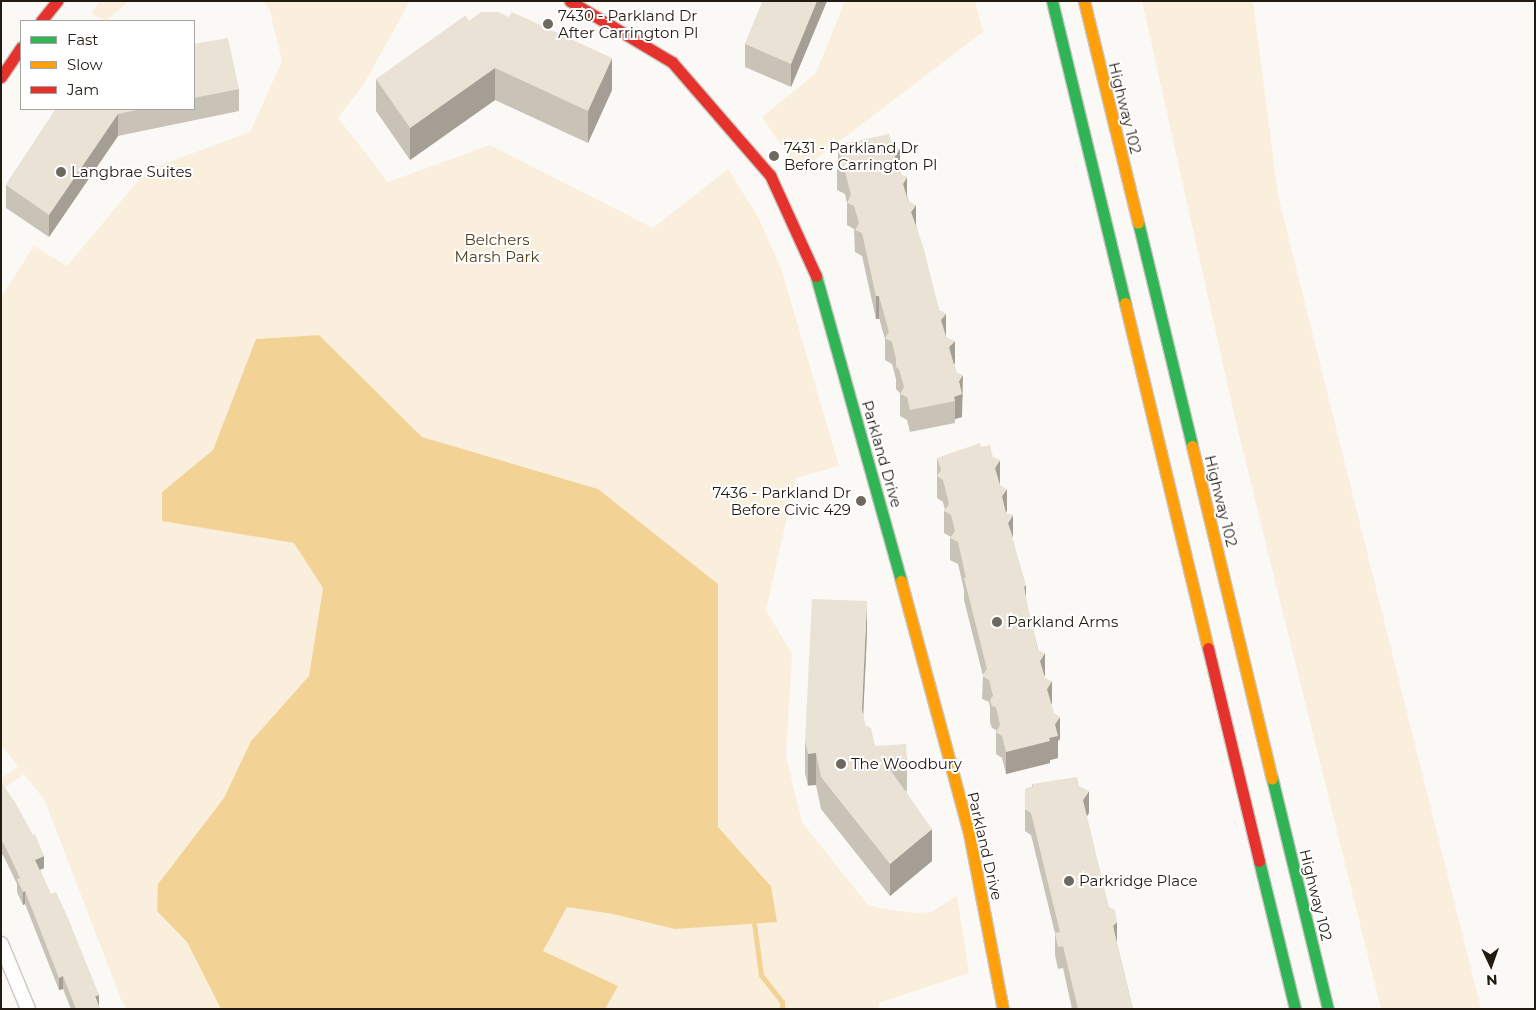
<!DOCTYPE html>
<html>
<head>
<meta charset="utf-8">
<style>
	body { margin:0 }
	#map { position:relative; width:1536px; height:1010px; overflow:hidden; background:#fbf9f6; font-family:Montserrat,sans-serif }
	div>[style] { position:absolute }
	.green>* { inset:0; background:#faefdc }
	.water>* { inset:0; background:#f3d295 }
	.stream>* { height:5px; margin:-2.5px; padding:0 2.5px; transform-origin:2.5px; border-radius:2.5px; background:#f3d295 }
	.roads { filter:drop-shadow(1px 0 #cbc7c1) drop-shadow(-1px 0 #cbc7c1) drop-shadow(0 1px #cbc7c1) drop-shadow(0 -1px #cbc7c1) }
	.street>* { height:14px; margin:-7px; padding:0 7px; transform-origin:7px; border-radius:7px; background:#fefefe }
	.fast>* { height:11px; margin:-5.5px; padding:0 5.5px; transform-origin:5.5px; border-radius:5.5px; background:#30b455 }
	.slow>* { height:11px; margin:-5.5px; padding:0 5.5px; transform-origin:5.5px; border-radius:5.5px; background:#ff9f0a }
	.jam>* { height:11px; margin:-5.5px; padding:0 5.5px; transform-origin:5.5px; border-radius:5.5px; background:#e5322d }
	.wall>* { inset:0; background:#c9c2b6 }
	.shaded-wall>* { inset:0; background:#a49e94; transform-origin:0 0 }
	.building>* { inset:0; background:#eae2d4 }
	.dots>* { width:14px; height:14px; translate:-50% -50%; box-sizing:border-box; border:2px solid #fff; border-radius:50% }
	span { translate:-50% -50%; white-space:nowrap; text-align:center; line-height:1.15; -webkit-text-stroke:4px #fff; paint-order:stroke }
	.poi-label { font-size:15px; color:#211b11 }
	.left { translate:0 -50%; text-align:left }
	.right { translate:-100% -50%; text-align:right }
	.street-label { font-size:15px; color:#211b11 }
	.park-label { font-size:15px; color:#53401b }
	.frame { position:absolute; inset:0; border:2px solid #211b11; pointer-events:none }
	.legend { position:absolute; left:20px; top:20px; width:175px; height:90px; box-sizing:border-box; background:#fff; border:1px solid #a6a4a0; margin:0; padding:6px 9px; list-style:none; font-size:15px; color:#211b11 }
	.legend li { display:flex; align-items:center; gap:10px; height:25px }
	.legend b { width:25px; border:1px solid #a6a4a0 }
	.north { position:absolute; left:1466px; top:940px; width:50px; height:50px; -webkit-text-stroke:4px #fff; paint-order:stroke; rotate:177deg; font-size:14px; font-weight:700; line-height:20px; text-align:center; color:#211b11 }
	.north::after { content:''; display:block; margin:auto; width:18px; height:22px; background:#211b11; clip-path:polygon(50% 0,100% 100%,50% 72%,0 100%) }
</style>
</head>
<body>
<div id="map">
	<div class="green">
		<div style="clip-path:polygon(100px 1px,129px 1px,106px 21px,91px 13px)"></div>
		<div style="clip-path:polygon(262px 1px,410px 1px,365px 82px,338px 118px,388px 182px,490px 145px,653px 228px,728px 169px,758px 217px,781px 268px,839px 466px,796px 478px,766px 610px,792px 654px,786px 756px,802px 822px,867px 904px,879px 908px,913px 913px,932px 912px,957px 895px,969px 973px,879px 1003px,879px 1009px,605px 1009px,618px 986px,543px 951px,567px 907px,613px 914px,771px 885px,718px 827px,718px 584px,598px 489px,422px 437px,319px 335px,256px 339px,213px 450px,162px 492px,162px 521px,294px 543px,323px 588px,309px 676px,251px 741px,224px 798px,158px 884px,157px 911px,187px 942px,221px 1009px,127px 1009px,122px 1002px,45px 801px,24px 774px,1px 791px,1px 779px,18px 766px,1px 745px,1px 297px,34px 246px,67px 266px,147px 170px,250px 132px,282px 61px,269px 8px)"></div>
		<div style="clip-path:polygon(845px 1px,975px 1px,983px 32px,799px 172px,762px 117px,816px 73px)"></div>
		<div style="clip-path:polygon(1142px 1px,1253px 1px,1278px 195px,1481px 1009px,1381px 1009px,1236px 423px)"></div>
	</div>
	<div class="water">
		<div style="clip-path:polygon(319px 335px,422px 437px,598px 489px,718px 584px,718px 827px,771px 886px,777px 922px,675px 929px,613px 914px,567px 907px,543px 951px,618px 986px,605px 1009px,221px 1009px,187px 942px,157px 911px,158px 884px,224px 798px,251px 741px,309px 676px,323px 588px,294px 543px,162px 521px,162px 492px,213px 450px,256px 339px)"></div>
	</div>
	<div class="stream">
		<div style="left:754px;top:923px;width:52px;rotate:82.3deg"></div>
		<div style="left:761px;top:975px;width:34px;rotate:52deg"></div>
		<div style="left:782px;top:1002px;width:7px;rotate:90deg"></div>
	</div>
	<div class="roads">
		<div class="street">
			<div style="left:1px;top:944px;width:70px;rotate:67.4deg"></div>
		</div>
		<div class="fast">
			<div style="left:1052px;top:1px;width:311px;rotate:76.4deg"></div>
			<div style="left:1138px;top:222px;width:230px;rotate:76.4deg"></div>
			<div style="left:816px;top:276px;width:317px;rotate:74.4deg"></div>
			<div style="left:1272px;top:778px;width:238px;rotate:76.4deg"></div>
			<div style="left:1259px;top:861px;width:152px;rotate:76.3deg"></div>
		</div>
		<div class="slow">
			<div style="left:1084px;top:1px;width:228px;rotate:76.3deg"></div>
			<div style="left:1125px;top:303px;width:355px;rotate:76.5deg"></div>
			<div style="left:1192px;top:446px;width:342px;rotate:76.5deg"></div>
			<div style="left:901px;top:581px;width:261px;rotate:74.9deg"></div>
			<div style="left:969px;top:833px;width:179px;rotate:79.1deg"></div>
		</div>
		<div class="jam">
			<div style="left:570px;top:1px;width:119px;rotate:30.9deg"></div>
			<div style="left:672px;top:62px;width:150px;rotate:49.1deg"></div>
			<div style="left:770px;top:175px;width:111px;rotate:65.5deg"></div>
			<div style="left:41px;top:21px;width:26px;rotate:-51deg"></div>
			<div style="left:1px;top:77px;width:36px;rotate:-56deg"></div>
			<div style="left:1208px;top:648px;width:219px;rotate:76.5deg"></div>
		</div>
	</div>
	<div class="wall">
		<div style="clip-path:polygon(763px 1px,827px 1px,791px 87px,745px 67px,745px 44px)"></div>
		<div style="clip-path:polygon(469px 21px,612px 90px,588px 143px,495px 100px,410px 160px,376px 111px,376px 79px)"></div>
		<div style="clip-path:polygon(194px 44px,239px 89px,239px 111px,118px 136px,49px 237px,6px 208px,6px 185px,56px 109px,194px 109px)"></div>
		<div style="clip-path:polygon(846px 143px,900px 172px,916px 225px,939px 310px,946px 314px,946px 337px,955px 363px,954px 364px,963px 397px,962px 398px,962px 417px,955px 419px,955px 423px,910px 432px,907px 420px,900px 416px,900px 394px,899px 392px,896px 389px,896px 379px,892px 364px,885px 360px,885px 339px,879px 318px,876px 319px,862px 256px,855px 252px,854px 229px,847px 225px,847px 203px,845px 194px,837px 190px,837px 168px,838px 166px,838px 149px,846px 146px)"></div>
		<div style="clip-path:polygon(981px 447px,1000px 483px,999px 483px,1007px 511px,1006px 512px,1031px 622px,1045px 675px,1044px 676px,1052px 703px,1051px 704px,1060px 739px,1058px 741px,1058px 758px,1050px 760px,1050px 763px,1006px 774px,1002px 758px,996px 754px,996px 730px,992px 728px,990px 722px,990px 707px,989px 702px,982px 699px,983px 676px,964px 600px,964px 590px,958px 564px,950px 560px,950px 538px,951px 537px,944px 533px,944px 511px,945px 510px,943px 502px,937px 498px,937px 458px)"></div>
		<div style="clip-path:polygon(867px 632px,863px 716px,865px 725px,875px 746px,907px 759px,907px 791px,906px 791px,932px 861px,890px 896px,821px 809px,816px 785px,808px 786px,805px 773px,805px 741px)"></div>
		<div style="clip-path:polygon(1px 782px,44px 868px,40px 870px,100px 1009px,71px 1009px,63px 989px,59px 990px,25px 904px,23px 905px,17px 892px,17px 884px,5px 859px,1px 852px)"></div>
		<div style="clip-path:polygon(1032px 784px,1079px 786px,1089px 813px,1086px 816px,1133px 1009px,1072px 1009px,1063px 968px,1058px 969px,1055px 955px,1055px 933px,1031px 835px,1025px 831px,1025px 789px,1032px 787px)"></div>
	</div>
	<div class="shaded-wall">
		<div style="clip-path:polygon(817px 1px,827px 1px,791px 87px,791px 64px)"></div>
		<div style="clip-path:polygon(612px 58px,612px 90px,588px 143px,588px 111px)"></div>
		<div style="clip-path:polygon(495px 68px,495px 100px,410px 160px,410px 128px)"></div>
		<div style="clip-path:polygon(118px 114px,118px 136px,49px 237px,49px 215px)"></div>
		<div style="clip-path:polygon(900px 149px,900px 172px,895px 178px,895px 156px)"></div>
		<div style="clip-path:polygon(907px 177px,907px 199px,903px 184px)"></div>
		<div style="clip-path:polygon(916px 205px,916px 227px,911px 212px)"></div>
		<div style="left:876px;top:296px;width:3px;height:23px"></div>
		<div style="clip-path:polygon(946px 314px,946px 336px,941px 320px)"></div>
		<div style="clip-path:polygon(955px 341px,955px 363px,949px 369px,949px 347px)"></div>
		<div style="clip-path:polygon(963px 375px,962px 417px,955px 419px,955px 401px,954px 397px,959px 381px)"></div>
		<div style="clip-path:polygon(1000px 460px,1000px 483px,995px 490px,995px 468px)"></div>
		<div style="clip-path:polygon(1007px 489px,1007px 511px,1002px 518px,1002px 496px)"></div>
		<div style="clip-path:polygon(1013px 515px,1013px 538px,1008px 523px)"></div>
		<div style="clip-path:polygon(1026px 585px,1026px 607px,1024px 587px)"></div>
		<div style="clip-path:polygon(867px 601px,867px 632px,862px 741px,862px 709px)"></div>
		<div style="clip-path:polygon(1045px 653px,1045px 675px,1040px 683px,1040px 661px)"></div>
		<div style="clip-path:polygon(1052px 681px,1052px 703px,1047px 711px,1047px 689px)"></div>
		<div style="clip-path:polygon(1060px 717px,1060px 739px,1058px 741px,1058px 758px,1050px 760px,1050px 763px,1006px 774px,1006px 752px,1049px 738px,1055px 724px)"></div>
		<div style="left:816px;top:753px;width:32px;height:8px;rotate:90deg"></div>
		<div style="clip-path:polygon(1089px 791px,1089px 813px,1083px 823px,1083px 800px)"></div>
		<div style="clip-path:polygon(932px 829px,932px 861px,890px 896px,890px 864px)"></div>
		<div style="clip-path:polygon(44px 856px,44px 868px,35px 872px,35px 860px)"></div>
		<div style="clip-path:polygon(25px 891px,25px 904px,23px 905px,23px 892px)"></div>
		<div style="clip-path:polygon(1117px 922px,1117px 945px,1113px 926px)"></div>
		<div style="clip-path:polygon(63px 976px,63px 989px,59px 990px,59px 978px)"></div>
		<div style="clip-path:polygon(99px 995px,99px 1007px,95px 996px)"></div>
	</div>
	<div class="building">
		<div style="clip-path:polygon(763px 1px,817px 1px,791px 64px,745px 44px)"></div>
		<div style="clip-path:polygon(481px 12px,498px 12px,509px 17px,512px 12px,612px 58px,588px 111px,495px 68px,410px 128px,376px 79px,466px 15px,469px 21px)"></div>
		<div style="clip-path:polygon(228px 38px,239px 89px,194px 98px,194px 44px)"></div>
		<div style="clip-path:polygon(56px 109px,142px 109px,118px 114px,49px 215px,6px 185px)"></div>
		<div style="clip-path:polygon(889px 134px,893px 146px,900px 149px,895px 156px,900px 174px,907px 177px,903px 184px,908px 201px,916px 205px,911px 212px,923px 246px,939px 310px,946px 314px,941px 320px,946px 337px,955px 341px,949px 347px,956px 372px,963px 375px,959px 381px,962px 394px,954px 397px,955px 401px,910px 410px,907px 397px,900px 394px,904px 387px,899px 369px,896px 367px,896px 359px,892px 342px,885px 338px,889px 332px,879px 296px,876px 296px,862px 233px,855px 230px,859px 223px,854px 206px,847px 203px,851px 195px,845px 172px,837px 168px,842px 161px,838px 149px,847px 146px,846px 143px)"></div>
		<div style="clip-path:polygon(980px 443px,981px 447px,990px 445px,993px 457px,1000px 460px,995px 468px,1000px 485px,1007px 489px,1002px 496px,1006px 513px,1013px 515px,1008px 523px,1026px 585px,1024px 587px,1031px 622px,1038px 650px,1045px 653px,1040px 661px,1045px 678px,1052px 681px,1047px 689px,1054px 713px,1060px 717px,1055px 724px,1058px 736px,1049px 738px,1050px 741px,1006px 752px,1002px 736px,996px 732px,1000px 725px,996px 707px,992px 706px,990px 700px,993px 696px,989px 680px,982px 676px,987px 669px,964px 578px,966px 578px,958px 542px,950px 538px,955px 531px,951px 515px,944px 511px,949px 504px,943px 480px,937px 476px,941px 470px,937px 458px)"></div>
		<div style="clip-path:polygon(812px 599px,867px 601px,862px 709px,865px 725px,871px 728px,875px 746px,906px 744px,907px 759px,884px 761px,932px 829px,890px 864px,821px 777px,816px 753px,808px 754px,805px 741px)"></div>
		<div style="clip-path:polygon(1077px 777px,1079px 786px,1089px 791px,1083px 800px,1109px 907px,1115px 910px,1117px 922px,1113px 926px,1133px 1009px,1078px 1009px,1063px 946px,1058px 947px,1055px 933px,1060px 932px,1031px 813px,1025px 809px,1025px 789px,1033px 787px,1032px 784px)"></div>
		<div style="clip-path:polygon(1px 782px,15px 802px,33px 835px,35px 834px,44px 856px,35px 860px,51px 894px,56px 892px,68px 918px,99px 995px,95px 996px,100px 1009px,76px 1009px,63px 976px,59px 978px,25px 891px,23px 892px,17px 879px,20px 878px,5px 846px,1px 840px)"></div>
	</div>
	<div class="dots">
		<div style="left:548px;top:24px;background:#6d6961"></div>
		<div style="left:774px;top:156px;background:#6d6961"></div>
		<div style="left:61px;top:172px;background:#6d6961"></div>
		<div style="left:861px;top:501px;background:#6d6961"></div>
		<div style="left:997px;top:622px;background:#6d6961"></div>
		<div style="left:841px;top:764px;background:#6d6961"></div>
		<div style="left:1069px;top:881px;background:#6d6961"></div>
	</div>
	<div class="poi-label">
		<span class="left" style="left:558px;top:24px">7430 - Parkland Dr<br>After Carrington Pl</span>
		<span class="left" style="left:784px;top:156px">7431 - Parkland Dr<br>Before Carrington Pl</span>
		<span class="left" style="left:71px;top:172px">Langbrae Suites</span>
		<span class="right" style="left:851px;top:501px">7436 - Parkland Dr<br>Before Civic 429</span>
		<span class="left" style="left:1007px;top:622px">Parkland Arms</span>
		<span class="left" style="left:851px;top:764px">The Woodbury</span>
		<span class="left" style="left:1079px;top:881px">Parkridge Place</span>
	</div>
	<div class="street-label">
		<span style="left:1125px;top:108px;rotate:76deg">Highway 102</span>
		<span style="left:882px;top:454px;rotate:74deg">Parkland Drive</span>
		<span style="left:1221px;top:501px;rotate:76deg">Highway 102</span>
		<span style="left:985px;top:846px;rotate:77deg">Parkland Drive</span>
		<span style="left:1316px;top:895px;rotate:76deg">Highway 102</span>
	</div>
	<div class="park-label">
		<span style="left:497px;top:248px">Belchers<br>Marsh Park</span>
	</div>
	<div class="frame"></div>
	<ul class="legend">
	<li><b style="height:6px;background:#30b455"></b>Fast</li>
	<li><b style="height:6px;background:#ff9f0a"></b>Slow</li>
	<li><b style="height:6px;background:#e5322d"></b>Jam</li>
	</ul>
	<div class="north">N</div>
</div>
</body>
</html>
